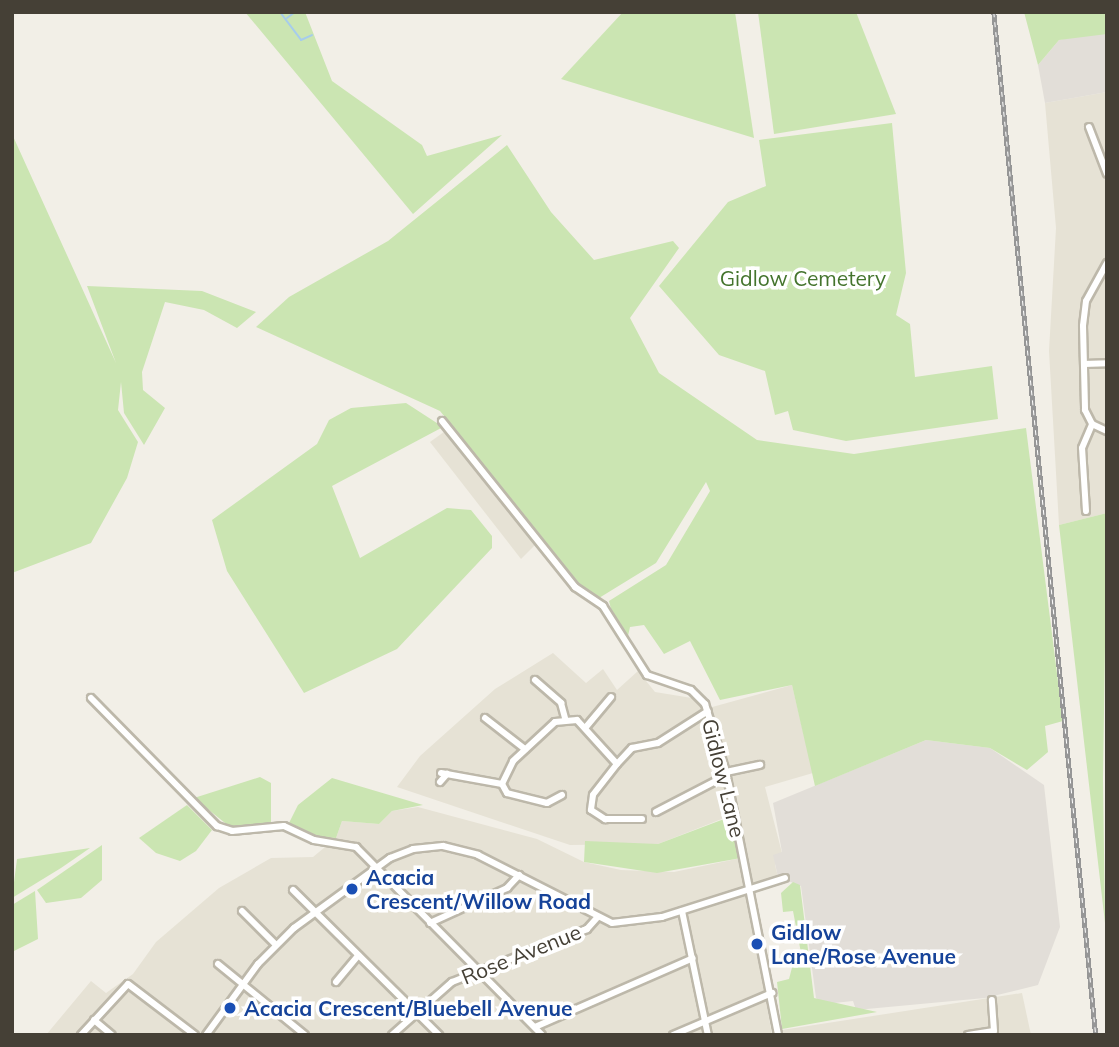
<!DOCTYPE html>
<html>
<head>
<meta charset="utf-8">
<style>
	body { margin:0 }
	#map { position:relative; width:1119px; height:1047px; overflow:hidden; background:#f2efe7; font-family:Mulish,sans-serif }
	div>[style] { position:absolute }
	.residential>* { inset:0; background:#e6e2d5 }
	.industrial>* { inset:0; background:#e2ded8 }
	.green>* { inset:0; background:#cbe5b2 }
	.stream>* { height:2px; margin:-1px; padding:0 1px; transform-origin:1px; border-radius:1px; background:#a6ccec }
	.roads { filter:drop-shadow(2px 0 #bdb8aa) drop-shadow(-2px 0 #bdb8aa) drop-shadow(0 2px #bdb8aa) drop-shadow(0 -2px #bdb8aa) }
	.minor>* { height:6px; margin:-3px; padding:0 3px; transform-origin:3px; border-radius:3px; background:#fff }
	.rail>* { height:4.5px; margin-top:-2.25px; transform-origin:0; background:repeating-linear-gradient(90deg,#fff 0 5px,#969696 0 10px); box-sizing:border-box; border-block:2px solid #969696 }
	.dots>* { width:19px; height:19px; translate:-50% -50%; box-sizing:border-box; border:4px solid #fff; border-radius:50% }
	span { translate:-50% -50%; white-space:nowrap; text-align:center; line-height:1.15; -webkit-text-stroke:7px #fff; paint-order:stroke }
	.park-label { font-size:21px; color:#44742d }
	.street-label { font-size:21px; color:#454036 }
	.transit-label { font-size:21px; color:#164399; font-weight:700 }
	.left { translate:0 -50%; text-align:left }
	.frame { position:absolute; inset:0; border:14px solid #454036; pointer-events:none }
</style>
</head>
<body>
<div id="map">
	<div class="residential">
		<div style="clip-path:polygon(1107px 92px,1107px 513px,1059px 525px,1049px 351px,1056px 228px,1045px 103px)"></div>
		<div style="clip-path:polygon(448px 429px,540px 540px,521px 559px,430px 442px)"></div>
		<div style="clip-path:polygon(553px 653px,586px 683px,603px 669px,617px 690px,638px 671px,655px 692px,698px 699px,705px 709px,792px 685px,813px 773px,765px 787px,782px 853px,775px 865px,778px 877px,752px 886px,737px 813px,658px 844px,570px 845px,397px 787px,420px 756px,495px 689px)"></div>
		<div style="clip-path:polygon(418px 807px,537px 839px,584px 862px,621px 870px,674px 872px,741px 858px,772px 1035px,46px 1035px,91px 981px,106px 993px,133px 974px,156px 942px,219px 888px,271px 858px,313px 857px,336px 838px,342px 821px,379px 824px,392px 811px)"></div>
		<div style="clip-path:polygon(1022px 993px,1031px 1035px,782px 1035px,782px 1030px)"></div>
	</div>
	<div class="industrial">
		<div style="clip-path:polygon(1096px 32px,1107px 34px,1107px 92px,1045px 103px,1038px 65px,1059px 40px)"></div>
		<div style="clip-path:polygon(926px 740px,990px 748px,1044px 785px,1060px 927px,1038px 985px,985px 998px,856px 1010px,853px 1001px,824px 1004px,816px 998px,801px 886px,778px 877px,773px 855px,782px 852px,773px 803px)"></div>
	</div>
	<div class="green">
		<div style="clip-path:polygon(245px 12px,305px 12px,332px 81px,422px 145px,427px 156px,502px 135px,413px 214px)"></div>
		<div style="clip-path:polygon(623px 12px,735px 12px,754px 138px,561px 79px)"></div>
		<div style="clip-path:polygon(758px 12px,856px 12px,896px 114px,774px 134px)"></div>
		<div style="clip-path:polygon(1024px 12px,1107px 12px,1107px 34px,1059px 40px,1038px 65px)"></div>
		<div style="clip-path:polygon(892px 123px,906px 273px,896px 315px,910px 324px,915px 377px,992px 366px,998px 419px,846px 441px,793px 430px,788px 411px,775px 415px,765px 371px,719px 355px,659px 286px,728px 202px,766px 186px,759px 140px)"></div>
		<div style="clip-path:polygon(12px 134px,116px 363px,87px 286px,202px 291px,256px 312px,237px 328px,204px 310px,165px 302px,142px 372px,143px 390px,165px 408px,144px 445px,124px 413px,121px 382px,118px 410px,138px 442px,127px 478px,91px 543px,12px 573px)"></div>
		<div style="clip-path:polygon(507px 145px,551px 212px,594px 260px,673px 241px,679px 248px,630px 318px,659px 373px,757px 440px,854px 454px,1026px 428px,1063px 721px,1045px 726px,1048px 752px,1027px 770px,990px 748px,926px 740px,815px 786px,792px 685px,720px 700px,690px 641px,664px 654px,644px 625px,630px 627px,628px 636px,611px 609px,609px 601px,666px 565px,710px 491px,706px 482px,656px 563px,599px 598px,590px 597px,440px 411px,256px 327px,289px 297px,388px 241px)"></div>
		<div style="clip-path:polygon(406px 403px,443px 427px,332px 486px,360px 558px,447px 508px,471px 510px,492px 536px,492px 548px,397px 649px,304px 693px,227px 571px,212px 520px,317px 444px,329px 420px,351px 408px)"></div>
		<div style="clip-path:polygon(1107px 513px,1103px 779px,1105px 923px,1059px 525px)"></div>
		<div style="clip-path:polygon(260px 777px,271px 783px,271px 824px,230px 827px,194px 798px)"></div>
		<div style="clip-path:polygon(332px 778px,423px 805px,392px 811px,379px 824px,342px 821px,336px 838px,318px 837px,289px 823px,298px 805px)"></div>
		<div style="clip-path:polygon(187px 805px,212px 830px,196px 851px,180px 861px,156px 853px,139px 838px)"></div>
		<div style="clip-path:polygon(732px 816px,741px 858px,657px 873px,584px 862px,585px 841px,658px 844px)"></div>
		<div style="clip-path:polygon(102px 845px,102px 880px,81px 898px,46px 903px,37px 890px)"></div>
		<div style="clip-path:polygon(90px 848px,61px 868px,12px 898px,17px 859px)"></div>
		<div style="clip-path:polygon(793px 882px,800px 885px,814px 998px,877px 1012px,782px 1029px,777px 982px,789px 979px,794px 960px,802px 958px,793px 911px,783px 912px,781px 893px)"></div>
		<div style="clip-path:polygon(35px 891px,38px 939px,12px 952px,12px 905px)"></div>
	</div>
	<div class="stream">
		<div style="left:280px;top:12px;width:35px;rotate:53deg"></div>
		<div style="left:301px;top:40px;width:12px;rotate:-24deg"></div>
		<div style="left:287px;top:18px;width:10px;rotate:-37deg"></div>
	</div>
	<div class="roads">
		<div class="minor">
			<div style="left:1089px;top:127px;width:50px;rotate:69deg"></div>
			<div style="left:1107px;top:263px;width:43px;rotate:118.9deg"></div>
			<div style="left:1086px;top:301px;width:25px;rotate:97deg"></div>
			<div style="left:1083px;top:326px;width:84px;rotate:88.6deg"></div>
			<div style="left:1085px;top:410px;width:16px;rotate:63deg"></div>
			<div style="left:1092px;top:424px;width:17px;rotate:25deg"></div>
			<div style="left:1084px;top:364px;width:23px;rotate:-2deg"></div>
			<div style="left:442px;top:421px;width:213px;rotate:51.3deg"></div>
			<div style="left:575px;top:587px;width:34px;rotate:34deg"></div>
			<div style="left:603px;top:606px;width:82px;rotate:57.5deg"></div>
			<div style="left:647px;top:675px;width:46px;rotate:18.8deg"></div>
			<div style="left:691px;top:690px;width:20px;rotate:45deg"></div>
			<div style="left:705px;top:704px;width:71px;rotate:72.8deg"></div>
			<div style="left:726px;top:772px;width:268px;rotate:78.8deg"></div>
			<div style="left:1086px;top:511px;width:63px;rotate:-93.6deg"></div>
			<div style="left:1082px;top:448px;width:26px;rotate:-67deg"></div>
			<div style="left:535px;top:680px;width:35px;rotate:41deg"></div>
			<div style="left:561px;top:703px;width:16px;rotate:75deg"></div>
			<div style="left:91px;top:698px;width:180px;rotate:45.5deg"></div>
			<div style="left:217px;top:826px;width:16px;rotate:18deg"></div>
			<div style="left:232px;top:831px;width:52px;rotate:-5.5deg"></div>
			<div style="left:284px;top:826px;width:33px;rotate:25deg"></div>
			<div style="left:314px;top:840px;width:43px;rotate:9.5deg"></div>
			<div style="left:356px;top:847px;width:264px;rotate:45.3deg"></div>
			<div style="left:485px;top:718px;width:51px;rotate:37.8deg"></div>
			<div style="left:586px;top:727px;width:39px;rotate:-50deg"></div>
			<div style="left:617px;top:764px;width:39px;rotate:128deg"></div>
			<div style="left:593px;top:795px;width:15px;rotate:98deg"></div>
			<div style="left:591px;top:810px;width:17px;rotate:33deg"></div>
			<div style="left:605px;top:819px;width:37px"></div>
			<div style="left:726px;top:772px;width:35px;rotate:-12deg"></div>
			<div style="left:441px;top:773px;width:62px;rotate:10.2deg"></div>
			<div style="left:440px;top:782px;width:11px;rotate:-49deg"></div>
			<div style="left:562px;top:795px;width:17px;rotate:152deg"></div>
			<div style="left:547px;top:803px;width:41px;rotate:-166deg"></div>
			<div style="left:507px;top:793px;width:10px;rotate:-119deg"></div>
			<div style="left:502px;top:784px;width:25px;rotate:-64deg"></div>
			<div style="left:513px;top:761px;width:57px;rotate:-42.9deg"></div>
			<div style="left:555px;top:722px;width:22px;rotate:-5deg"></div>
			<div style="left:577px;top:720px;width:59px;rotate:47.7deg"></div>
			<div style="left:617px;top:764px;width:22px;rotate:-47deg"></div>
			<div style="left:632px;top:748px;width:26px;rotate:-11deg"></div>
			<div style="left:658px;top:743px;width:59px;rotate:-32.6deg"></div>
			<div style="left:656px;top:812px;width:80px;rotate:-27.5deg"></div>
			<div style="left:293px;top:890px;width:206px;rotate:44.8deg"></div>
			<div style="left:242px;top:911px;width:48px;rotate:45deg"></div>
			<div style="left:682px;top:911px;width:127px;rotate:78.2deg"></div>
			<div style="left:430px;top:923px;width:85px;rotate:-24.4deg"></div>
			<div style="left:507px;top:888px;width:18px;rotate:-47deg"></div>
			<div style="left:218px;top:964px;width:112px;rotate:39.2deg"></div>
			<div style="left:336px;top:982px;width:35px;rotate:-50deg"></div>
			<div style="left:94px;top:1020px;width:23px;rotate:40deg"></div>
			<div style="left:535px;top:1027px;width:172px;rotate:-23.6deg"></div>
			<div style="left:81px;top:1035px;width:69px;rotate:-47.3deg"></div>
			<div style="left:128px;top:984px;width:84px;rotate:37.3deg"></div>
			<div style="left:206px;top:1035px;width:88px;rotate:-53.8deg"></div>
			<div style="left:258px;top:964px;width:51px;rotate:-45deg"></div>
			<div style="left:294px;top:928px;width:119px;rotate:-36.1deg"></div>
			<div style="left:390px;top:858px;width:25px;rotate:-21deg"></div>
			<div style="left:413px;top:849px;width:30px;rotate:-6deg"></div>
			<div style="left:443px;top:846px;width:36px;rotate:14deg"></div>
			<div style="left:478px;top:855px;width:150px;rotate:26.9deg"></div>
			<div style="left:612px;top:923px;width:50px;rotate:-6.8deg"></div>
			<div style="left:662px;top:917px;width:129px;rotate:-17.6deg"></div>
			<div style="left:392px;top:1035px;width:80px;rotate:-41.5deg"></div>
			<div style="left:452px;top:982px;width:145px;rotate:-21.4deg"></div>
			<div style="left:587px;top:929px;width:15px;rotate:-48deg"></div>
			<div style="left:673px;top:1035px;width:108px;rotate:-23deg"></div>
			<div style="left:968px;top:1035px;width:26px;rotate:-9deg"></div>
			<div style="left:994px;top:1031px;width:31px;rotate:-94deg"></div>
		</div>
	</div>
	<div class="rail">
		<div style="left:994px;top:12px;width:1028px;rotate:84.31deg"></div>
	</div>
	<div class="dots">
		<div style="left:352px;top:889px;background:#1a4fb4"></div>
		<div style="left:757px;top:944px;background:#1a4fb4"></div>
		<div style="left:230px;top:1008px;background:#1a4fb4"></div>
	</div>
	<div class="park-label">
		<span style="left:803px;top:278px">Gidlow Cemetery</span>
	</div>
	<div class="street-label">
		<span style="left:724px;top:778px;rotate:76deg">Gidlow Lane</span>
		<span style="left:521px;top:954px;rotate:-22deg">Rose Avenue</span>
	</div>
	<div class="transit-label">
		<span class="left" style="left:366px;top:889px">Acacia<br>Crescent/Willow Road</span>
		<span class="left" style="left:771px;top:944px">Gidlow<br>Lane/Rose Avenue</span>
		<span class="left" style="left:244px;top:1008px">Acacia Crescent/Bluebell Avenue</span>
	</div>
	<div class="frame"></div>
</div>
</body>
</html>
